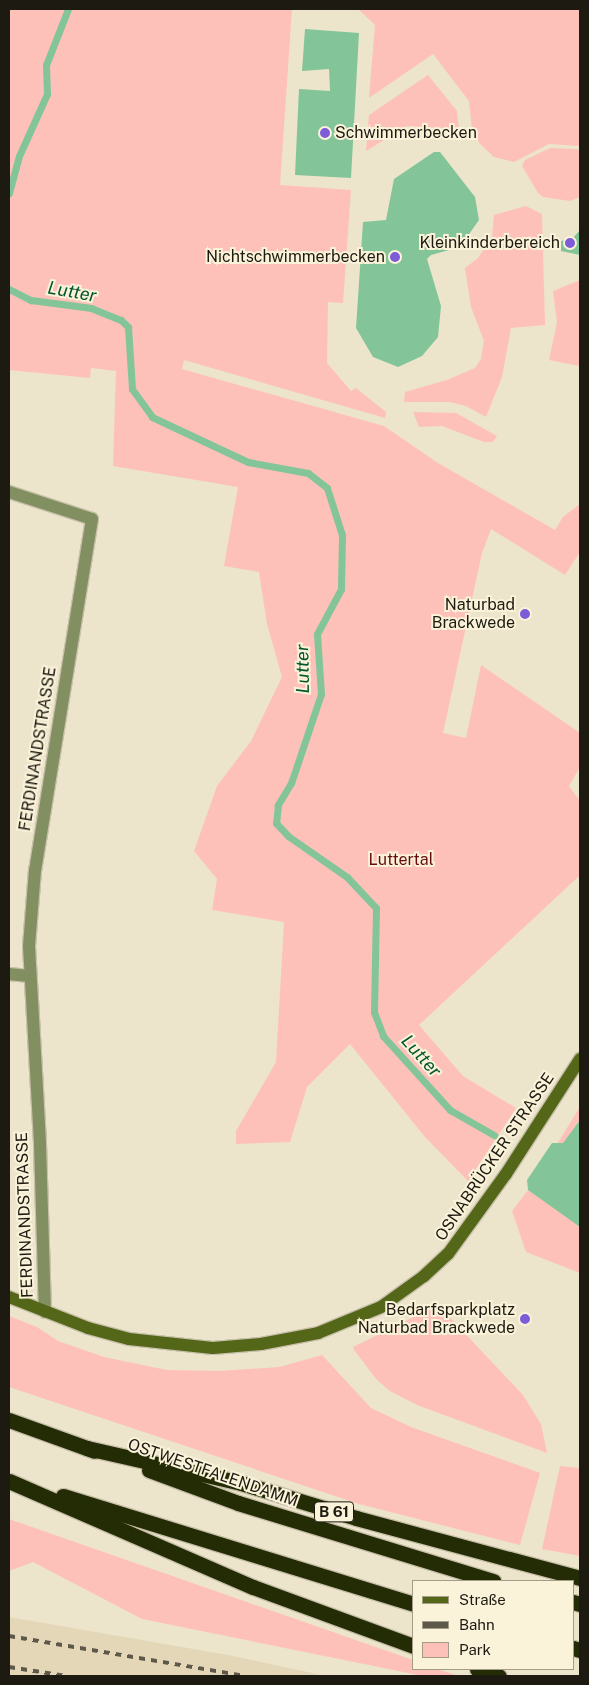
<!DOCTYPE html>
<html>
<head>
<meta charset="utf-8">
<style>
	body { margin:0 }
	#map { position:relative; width:589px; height:1685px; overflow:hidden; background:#ede4cc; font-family:"Public Sans",sans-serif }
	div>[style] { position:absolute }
	.built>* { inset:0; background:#e3d7b8 }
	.green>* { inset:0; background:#fec1b9 }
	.water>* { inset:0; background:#83c598 }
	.stream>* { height:7px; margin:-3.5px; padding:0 3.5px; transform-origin:3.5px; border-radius:3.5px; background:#83c598 }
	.roads { filter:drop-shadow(1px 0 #c8c0aa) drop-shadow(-1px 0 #c8c0aa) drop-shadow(0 1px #c8c0aa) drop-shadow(0 -1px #c8c0aa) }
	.street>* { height:12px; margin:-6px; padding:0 6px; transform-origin:6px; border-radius:6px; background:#829061 }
	.secondary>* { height:12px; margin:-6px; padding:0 6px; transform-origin:6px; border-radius:6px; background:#546718 }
	.highway>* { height:15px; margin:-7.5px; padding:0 7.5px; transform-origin:7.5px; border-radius:7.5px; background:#232c04 }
	.rail>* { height:4px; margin-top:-2px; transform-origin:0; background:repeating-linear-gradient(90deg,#5d584a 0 6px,transparent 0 12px) }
	.dots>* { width:14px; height:14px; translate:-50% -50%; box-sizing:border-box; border:2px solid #faf2d9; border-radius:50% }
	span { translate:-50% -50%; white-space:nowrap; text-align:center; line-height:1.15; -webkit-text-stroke:4px #faf2d9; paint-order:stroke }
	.shield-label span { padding:1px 4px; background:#faf2d9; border:1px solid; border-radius:4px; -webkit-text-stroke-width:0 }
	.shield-label { font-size:15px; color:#1d1a11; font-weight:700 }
	.poi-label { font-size:16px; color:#1d1a11 }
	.left { translate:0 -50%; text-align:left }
	.right { translate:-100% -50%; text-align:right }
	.street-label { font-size:16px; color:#1d1a11 }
	.park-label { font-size:16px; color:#660a0b }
	.water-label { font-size:18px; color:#03562d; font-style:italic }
	.frame { position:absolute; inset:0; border:10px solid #1d1a11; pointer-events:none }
	.legend { position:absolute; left:412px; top:1580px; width:162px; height:90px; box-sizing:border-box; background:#faf2d9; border:1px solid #a29c89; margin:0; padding:6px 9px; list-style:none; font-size:15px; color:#1d1a11 }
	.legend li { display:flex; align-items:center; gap:10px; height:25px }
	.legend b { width:25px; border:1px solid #a29c89 }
</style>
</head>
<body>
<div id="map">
	<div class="built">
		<div style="clip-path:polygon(9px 1617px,228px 1655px,326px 1676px,9px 1676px)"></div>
	</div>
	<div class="green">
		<div style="clip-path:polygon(9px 9px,292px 9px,280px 185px,351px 190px,343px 303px,328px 302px,327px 363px,351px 391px,356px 388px,386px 412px,385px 418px,184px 360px,182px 369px,384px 426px,438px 463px,555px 530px,563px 517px,580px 504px,580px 552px,565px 575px,491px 529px,482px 553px,443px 733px,466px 738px,481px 665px,580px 733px,580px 767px,569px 786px,580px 801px,580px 878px,578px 877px,419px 1025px,463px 1076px,516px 1108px,468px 1181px,425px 1137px,350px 1044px,307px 1087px,290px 1142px,236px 1144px,236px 1131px,276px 1062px,284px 922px,212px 910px,217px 879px,194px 851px,217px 786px,251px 741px,282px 677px,267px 624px,259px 572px,224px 566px,238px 487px,113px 466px,116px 371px,91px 368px,90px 378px,9px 370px)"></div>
		<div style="clip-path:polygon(358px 9px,580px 9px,580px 146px,549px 144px,514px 162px,494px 157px,480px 144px,472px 130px,469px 101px,433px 54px,369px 98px,375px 25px)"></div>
		<div style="clip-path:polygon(428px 75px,457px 111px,459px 129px,407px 126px,366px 151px,369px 115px)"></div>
		<div style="clip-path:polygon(550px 148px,578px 149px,580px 153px,580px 197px,570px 201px,543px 197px,538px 193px,522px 166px,525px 160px)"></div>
		<div style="clip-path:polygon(526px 206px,542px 214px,545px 325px,511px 328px,502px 377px,486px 417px,466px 406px,450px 402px,404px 402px,405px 392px,447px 380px,475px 368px,481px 359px,484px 341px,471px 307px,465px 268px,478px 258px,492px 237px,494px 215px)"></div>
		<div style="clip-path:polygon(580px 280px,580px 366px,549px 360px,557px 322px,553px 291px)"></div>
		<div style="clip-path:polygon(413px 412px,456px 413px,497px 436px,493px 442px,484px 442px,442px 426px,419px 427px)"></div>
		<div style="clip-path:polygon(580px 1107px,580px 1120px,563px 1143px,557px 1144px)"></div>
		<div style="clip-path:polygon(528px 1190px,580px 1226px,580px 1273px,526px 1252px,512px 1211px)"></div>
		<div style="clip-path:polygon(436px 1306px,440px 1307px,523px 1395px,541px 1424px,547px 1453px,417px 1405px,390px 1391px,377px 1380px,354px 1350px,353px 1347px)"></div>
		<div style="clip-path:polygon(9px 1316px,37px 1327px,58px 1341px,104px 1357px,167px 1370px,219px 1371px,279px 1367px,322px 1355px,371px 1408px,411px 1427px,540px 1473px,520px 1545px,359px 1504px,9px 1387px)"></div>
		<div style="clip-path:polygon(560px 1466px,580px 1468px,580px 1556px,542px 1549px)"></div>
		<div style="clip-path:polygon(9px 1519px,413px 1660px,413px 1669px,437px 1669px,459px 1676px,423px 1676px,142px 1619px,33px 1562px,9px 1571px)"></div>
	</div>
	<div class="water">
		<div style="clip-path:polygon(305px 29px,359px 33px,351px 178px,295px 175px,299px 89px,330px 91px,329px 69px,302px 71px)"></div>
		<div style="clip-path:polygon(434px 152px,440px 152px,475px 197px,479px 220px,460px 247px,431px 255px,427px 259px,441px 306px,438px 337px,422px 356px,398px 367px,373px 357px,356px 328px,363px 222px,386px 220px,394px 179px)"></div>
		<div style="clip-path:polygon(580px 230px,580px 255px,561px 251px,561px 241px,573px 238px)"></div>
		<div style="clip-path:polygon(580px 1120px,580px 1227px,528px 1190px,527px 1180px,552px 1143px,563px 1143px)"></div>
	</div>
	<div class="stream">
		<div style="left:9px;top:193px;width:38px;rotate:-75deg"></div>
		<div style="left:19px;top:156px;width:68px;rotate:-65.7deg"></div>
		<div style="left:47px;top:94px;width:29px;rotate:-92deg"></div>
		<div style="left:46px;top:65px;width:60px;rotate:-68.6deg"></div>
		<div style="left:9px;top:289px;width:25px;rotate:27deg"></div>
		<div style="left:31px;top:300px;width:61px;rotate:7.6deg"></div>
		<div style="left:91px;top:308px;width:32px;rotate:22deg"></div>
		<div style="left:121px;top:320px;width:10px;rotate:45deg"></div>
		<div style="left:128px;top:327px;width:62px;rotate:86.3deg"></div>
		<div style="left:132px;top:389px;width:34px;rotate:54deg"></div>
		<div style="left:152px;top:417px;width:106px;rotate:25.1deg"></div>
		<div style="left:248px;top:462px;width:61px;rotate:10.4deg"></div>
		<div style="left:308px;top:473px;width:24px;rotate:38deg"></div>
		<div style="left:327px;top:488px;width:49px;rotate:72.3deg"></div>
		<div style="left:342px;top:535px;width:54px;rotate:91.1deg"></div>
		<div style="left:341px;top:589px;width:51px;rotate:118.1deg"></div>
		<div style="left:317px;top:634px;width:60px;rotate:86.2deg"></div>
		<div style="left:321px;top:694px;width:94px;rotate:108.6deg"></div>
		<div style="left:291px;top:783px;width:26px;rotate:121deg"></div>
		<div style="left:278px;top:805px;width:18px;rotate:96deg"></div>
		<div style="left:276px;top:823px;width:18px;rotate:47deg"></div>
		<div style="left:288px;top:836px;width:72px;rotate:34.8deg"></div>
		<div style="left:347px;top:877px;width:42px;rotate:46.9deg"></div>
		<div style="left:376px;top:908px;width:104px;rotate:91.1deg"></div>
		<div style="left:374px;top:1012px;width:26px;rotate:69deg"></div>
		<div style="left:383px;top:1036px;width:100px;rotate:47.8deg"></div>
		<div style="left:450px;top:1110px;width:51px;rotate:29.6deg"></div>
	</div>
	<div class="roads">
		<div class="street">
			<div style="left:9px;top:492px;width:87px;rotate:18deg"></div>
			<div style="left:92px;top:519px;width:356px;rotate:99.2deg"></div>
			<div style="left:35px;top:870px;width:76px;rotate:94.5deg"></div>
			<div style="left:29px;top:946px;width:198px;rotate:86.8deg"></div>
			<div style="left:40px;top:1144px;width:168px;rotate:88.3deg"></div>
			<div style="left:9px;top:974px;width:20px;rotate:6deg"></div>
		</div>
		<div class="secondary">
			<div style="left:9px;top:1297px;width:85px;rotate:21.4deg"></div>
			<div style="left:88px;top:1328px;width:42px;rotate:15deg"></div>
			<div style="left:129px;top:1339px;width:84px;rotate:6.1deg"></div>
			<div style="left:213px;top:1348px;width:48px;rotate:-4.8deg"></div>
			<div style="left:261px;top:1344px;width:58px;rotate:-10.9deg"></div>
			<div style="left:318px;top:1333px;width:68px;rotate:-22.4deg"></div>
			<div style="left:381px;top:1307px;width:53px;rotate:-35.8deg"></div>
			<div style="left:424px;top:1276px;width:33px;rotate:-43deg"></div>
			<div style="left:448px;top:1254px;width:99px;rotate:-54.1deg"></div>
			<div style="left:506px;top:1174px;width:137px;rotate:-57.2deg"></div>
		</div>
		<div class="highway">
			<div style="left:9px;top:1420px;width:91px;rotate:19.8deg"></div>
			<div style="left:87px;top:1448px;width:158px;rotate:12.8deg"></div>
			<div style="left:241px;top:1483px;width:120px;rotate:16.9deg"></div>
			<div style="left:356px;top:1518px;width:232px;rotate:15deg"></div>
			<div style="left:149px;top:1470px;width:95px;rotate:20.3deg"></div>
			<div style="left:238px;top:1503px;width:267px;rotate:17deg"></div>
			<div style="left:9px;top:1481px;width:266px;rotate:23.5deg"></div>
			<div style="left:253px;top:1587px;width:171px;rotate:20.2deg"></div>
			<div style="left:63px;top:1496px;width:366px;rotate:17.1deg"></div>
			<div style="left:573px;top:1602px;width:7px;rotate:16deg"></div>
			<div style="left:573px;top:1648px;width:7px;rotate:16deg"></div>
			<div style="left:477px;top:1669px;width:23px;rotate:18deg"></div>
		</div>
	</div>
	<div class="rail">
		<div style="left:9px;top:1636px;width:239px;rotate:9.6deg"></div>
		<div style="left:9px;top:1667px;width:58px;rotate:9deg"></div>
	</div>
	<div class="dots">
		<div style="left:325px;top:133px;background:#7d5cd7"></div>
		<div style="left:570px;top:243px;background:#7d5cd7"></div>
		<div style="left:395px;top:257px;background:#7d5cd7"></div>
		<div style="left:525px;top:614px;background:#7d5cd7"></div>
		<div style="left:525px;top:1319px;background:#7d5cd7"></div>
	</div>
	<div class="shield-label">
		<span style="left:334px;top:1512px">B 61</span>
	</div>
	<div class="poi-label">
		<span class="left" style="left:335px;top:133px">Schwimmerbecken</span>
		<span class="right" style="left:560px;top:243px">Kleinkinderbereich</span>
		<span class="right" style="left:385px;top:257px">Nichtschwimmerbecken</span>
		<span class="right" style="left:515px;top:614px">Naturbad<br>Brackwede</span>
		<span class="right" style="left:515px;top:1319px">Bedarfsparkplatz<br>Naturbad Brackwede</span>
	</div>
	<div class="street-label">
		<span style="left:38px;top:749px;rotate:-81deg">FERDINANDSTRASSE</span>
		<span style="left:495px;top:1157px;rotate:-56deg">OSNABRÜCKER STRASSE</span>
		<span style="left:25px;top:1215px;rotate:-92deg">FERDINANDSTRASSE</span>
		<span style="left:213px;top:1473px;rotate:19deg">OSTWESTFALENDAMM</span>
	</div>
	<div class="park-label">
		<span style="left:401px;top:860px">Luttertal</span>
	</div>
	<div class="water-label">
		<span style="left:72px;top:292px;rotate:10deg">Lutter</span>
		<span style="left:303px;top:669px;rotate:-91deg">Lutter</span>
		<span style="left:421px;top:1056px;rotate:48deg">Lutter</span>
	</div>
	<div class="frame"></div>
	<ul class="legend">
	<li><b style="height:6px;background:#546718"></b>Straße</li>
	<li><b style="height:6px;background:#5d584a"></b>Bahn</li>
	<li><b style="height:14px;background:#fec1b9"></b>Park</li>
	</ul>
</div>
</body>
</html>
